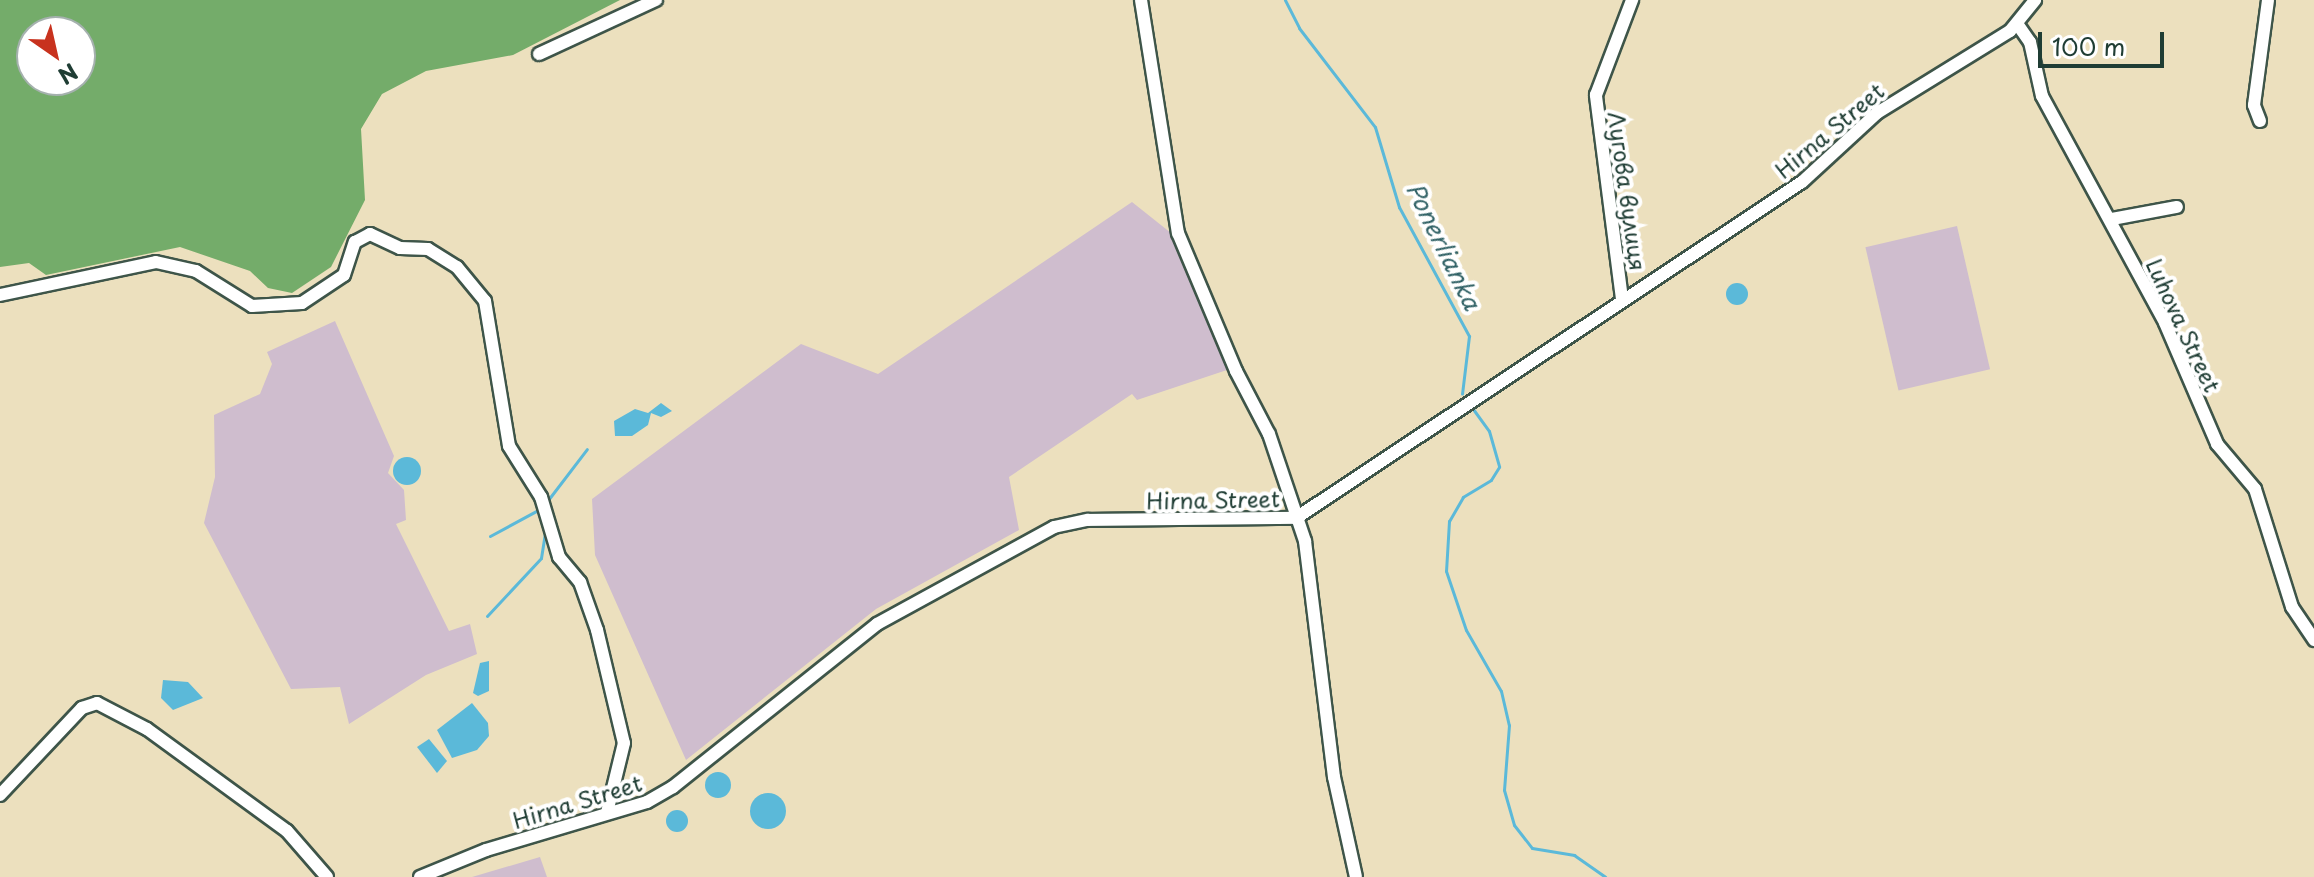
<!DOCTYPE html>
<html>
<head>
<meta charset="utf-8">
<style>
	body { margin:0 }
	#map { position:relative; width:2314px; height:877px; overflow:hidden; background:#ece0be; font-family:"Playpen Sans",sans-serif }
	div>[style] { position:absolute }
	.industrial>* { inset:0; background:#cfbdce; transform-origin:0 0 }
	.forest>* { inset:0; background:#74ac6a }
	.water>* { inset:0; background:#5bb9d9 }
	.round { border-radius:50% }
	.stream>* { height:3px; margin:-1.5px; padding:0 1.5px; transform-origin:1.5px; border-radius:1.5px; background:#5bb9d9 }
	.roads { filter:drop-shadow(2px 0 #3e5549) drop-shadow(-2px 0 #3e5549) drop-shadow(0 2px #3e5549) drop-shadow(0 -2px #3e5549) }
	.minor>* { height:12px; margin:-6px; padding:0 6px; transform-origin:6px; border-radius:6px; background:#fff }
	span { translate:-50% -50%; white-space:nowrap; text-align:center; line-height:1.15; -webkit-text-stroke:8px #fff; paint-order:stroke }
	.street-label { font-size:22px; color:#1f3d34 }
	.water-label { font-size:24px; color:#316266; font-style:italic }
	.north { position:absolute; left:16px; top:16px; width:80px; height:80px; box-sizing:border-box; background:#fff; border:2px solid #a5b1ae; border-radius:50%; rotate:146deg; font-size:22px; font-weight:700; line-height:32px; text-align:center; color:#1f3d34 }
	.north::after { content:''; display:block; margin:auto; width:28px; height:36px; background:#c8321e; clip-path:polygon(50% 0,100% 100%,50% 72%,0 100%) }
	.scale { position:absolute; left:2038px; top:32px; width:126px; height:36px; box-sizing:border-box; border:4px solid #1f3d34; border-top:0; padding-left:10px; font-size:24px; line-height:28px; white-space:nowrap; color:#1f3d34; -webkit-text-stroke:6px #fff; paint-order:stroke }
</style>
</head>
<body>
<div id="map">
	<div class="industrial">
		<div style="clip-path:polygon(1132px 202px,1176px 237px,1230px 369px,1137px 400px,1132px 394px,1009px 477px,1019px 530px,876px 609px,686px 760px,595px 555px,592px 499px,801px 344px,878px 374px)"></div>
		<div style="left:1957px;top:226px;width:147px;height:94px;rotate:77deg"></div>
		<div style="clip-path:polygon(335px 321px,394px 456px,388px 473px,404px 490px,406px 520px,396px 524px,449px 631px,470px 624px,477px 654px,426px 675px,349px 724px,340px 687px,291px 689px,204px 523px,215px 477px,214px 415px,260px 394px,272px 364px,267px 352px)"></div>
		<div style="clip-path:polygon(540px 857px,547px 877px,472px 877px)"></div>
	</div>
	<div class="forest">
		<div style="clip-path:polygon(evenodd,0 0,620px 0,513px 55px,426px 71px,382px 94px,361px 129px,365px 200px,331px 267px,292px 293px,268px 288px,250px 271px,180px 247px,46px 275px,29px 263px,0 267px,0 0,32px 32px,80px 32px,80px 80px,32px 80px,32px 32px)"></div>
	</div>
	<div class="water">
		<div class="round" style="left:1726px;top:283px;width:22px;height:22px"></div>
		<div style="clip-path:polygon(661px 403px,672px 411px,661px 417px,651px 413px,648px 425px,632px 436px,615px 436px,614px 421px,635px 409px,648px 413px)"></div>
		<div class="round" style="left:393px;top:457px;width:28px;height:28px"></div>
		<div style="clip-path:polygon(489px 661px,489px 691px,478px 696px,473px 693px,480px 663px)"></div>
		<div style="clip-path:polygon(163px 680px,188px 682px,203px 698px,173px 710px,161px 698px)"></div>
		<div style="clip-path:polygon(472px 703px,488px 723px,489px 736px,477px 750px,452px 758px,437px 730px)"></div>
		<div style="clip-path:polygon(429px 739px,447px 761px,437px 773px,417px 747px)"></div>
		<div class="round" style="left:705px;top:772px;width:26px;height:26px"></div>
		<div class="round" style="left:750px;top:793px;width:36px;height:36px"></div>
		<div class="round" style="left:666px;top:810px;width:22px;height:22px"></div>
	</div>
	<div class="stream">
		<div style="left:1285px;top:0;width:31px;rotate:63deg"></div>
		<div style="left:1299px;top:28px;width:125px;rotate:52.5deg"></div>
		<div style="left:1375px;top:127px;width:84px;rotate:73.3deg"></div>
		<div style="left:1399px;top:207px;width:147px;rotate:61.5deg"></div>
		<div style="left:1469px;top:336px;width:58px;rotate:96.9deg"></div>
		<div style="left:1473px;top:409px;width:27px;rotate:54deg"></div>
		<div style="left:1489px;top:431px;width:37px;rotate:74deg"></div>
		<div style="left:1499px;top:467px;width:15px;rotate:122deg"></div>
		<div style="left:1491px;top:480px;width:33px;rotate:149deg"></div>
		<div style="left:1463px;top:497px;width:28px;rotate:120deg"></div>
		<div style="left:1449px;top:521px;width:50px;rotate:93.4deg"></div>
		<div style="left:1446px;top:571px;width:62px;rotate:71.3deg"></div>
		<div style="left:1466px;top:630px;width:70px;rotate:60.2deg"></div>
		<div style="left:1501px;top:691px;width:35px;rotate:77deg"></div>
		<div style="left:1509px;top:725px;width:65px;rotate:94.4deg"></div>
		<div style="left:1504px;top:790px;width:36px;rotate:74deg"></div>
		<div style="left:1514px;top:825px;width:29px;rotate:52deg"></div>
		<div style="left:1532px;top:848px;width:43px;rotate:9.5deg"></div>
		<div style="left:1574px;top:855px;width:38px;rotate:35deg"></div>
		<div style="left:548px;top:500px;width:64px;rotate:-52.6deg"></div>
		<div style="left:490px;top:536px;width:57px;rotate:-28.4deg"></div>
		<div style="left:487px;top:616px;width:79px;rotate:-47deg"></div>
		<div style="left:541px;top:558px;width:26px;rotate:-81deg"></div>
	</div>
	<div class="roads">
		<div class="minor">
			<div style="left:1141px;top:0;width:236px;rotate:81deg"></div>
			<div style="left:1178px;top:233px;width:150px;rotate:67.2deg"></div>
			<div style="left:1236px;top:371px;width:71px;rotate:62.4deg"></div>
			<div style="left:1269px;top:434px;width:113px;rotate:71.4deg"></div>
			<div style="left:1305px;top:541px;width:238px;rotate:83deg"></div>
			<div style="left:1334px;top:777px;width:102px;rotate:77.6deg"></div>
			<div style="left:2018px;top:25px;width:21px;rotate:55deg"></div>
			<div style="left:2030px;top:42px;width:55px;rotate:77.5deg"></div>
			<div style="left:2042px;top:96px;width:258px;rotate:61.5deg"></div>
			<div style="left:2165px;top:323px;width:132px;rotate:66.7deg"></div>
			<div style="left:2217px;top:444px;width:59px;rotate:49.8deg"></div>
			<div style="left:2255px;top:489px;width:124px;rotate:72.6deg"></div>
			<div style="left:2292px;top:607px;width:40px;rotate:56deg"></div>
			<div style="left:539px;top:54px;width:129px;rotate:-24.8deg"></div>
			<div style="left:2260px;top:121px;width:17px;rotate:-111deg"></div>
			<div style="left:2254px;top:105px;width:106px;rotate:-82.4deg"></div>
			<div style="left:2112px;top:219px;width:66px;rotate:-10.5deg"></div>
			<div style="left:0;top:295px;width:159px;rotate:-11.9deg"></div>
			<div style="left:156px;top:262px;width:41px;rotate:12.7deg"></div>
			<div style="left:196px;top:271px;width:66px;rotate:32deg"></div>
			<div style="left:252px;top:306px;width:50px;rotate:-3.4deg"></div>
			<div style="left:302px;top:303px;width:50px;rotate:-33.7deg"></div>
			<div style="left:344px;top:275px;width:35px;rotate:-72deg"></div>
			<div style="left:355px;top:242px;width:17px;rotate:-28deg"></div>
			<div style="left:370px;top:234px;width:33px;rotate:25deg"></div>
			<div style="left:400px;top:248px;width:28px;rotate:2deg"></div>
			<div style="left:428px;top:249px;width:34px;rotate:32deg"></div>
			<div style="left:457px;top:267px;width:44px;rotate:50.5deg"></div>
			<div style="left:485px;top:301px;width:147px;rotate:80.6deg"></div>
			<div style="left:509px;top:446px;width:60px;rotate:57.9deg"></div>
			<div style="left:541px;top:497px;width:63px;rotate:73.3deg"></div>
			<div style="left:559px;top:557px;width:33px;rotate:50deg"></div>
			<div style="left:580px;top:582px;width:51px;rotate:70.5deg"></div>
			<div style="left:597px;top:630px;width:116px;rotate:76.6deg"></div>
			<div style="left:624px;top:743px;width:72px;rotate:103.7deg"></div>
			<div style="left:1622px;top:299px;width:206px;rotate:-97.3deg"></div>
			<div style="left:1596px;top:95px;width:102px;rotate:-69.2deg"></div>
			<div style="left:0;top:795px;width:120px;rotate:-46.7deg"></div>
			<div style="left:82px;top:708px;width:16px;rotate:-18deg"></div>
			<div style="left:97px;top:703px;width:56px;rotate:27.5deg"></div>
			<div style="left:147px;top:729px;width:173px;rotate:36.1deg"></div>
			<div style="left:287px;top:831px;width:61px;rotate:49deg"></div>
			<div style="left:420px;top:877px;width:71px;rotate:-22.2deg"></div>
			<div style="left:486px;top:850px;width:168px;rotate:-16.6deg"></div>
			<div style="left:647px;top:802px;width:30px;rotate:-30deg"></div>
			<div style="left:673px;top:787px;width:261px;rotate:-38.6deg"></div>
			<div style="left:877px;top:624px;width:202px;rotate:-28.7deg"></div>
			<div style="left:1054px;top:527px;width:35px;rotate:-12deg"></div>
			<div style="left:1088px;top:520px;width:208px;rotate:-0.6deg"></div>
			<div style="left:1296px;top:518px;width:607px;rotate:-33.59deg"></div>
			<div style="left:1802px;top:182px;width:102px;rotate:-42.6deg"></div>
			<div style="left:1877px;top:113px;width:156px;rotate:-31.7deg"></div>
			<div style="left:2010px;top:31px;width:40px;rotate:-51deg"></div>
		</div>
	</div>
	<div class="street-label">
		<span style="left:1829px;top:130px;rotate:-40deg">Hirna Street</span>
		<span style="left:1628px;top:191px;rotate:82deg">Лугова вулиця</span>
		<span style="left:2184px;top:325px;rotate:65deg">Luhova Street</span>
		<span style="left:1213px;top:499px;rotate:-1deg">Hirna Street</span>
		<span style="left:577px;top:801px;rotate:-17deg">Hirna Street</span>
	</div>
	<div class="water-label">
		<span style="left:1444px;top:246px;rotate:64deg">Ponerlianka</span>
	</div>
	<div class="north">N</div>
	<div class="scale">100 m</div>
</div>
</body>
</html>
